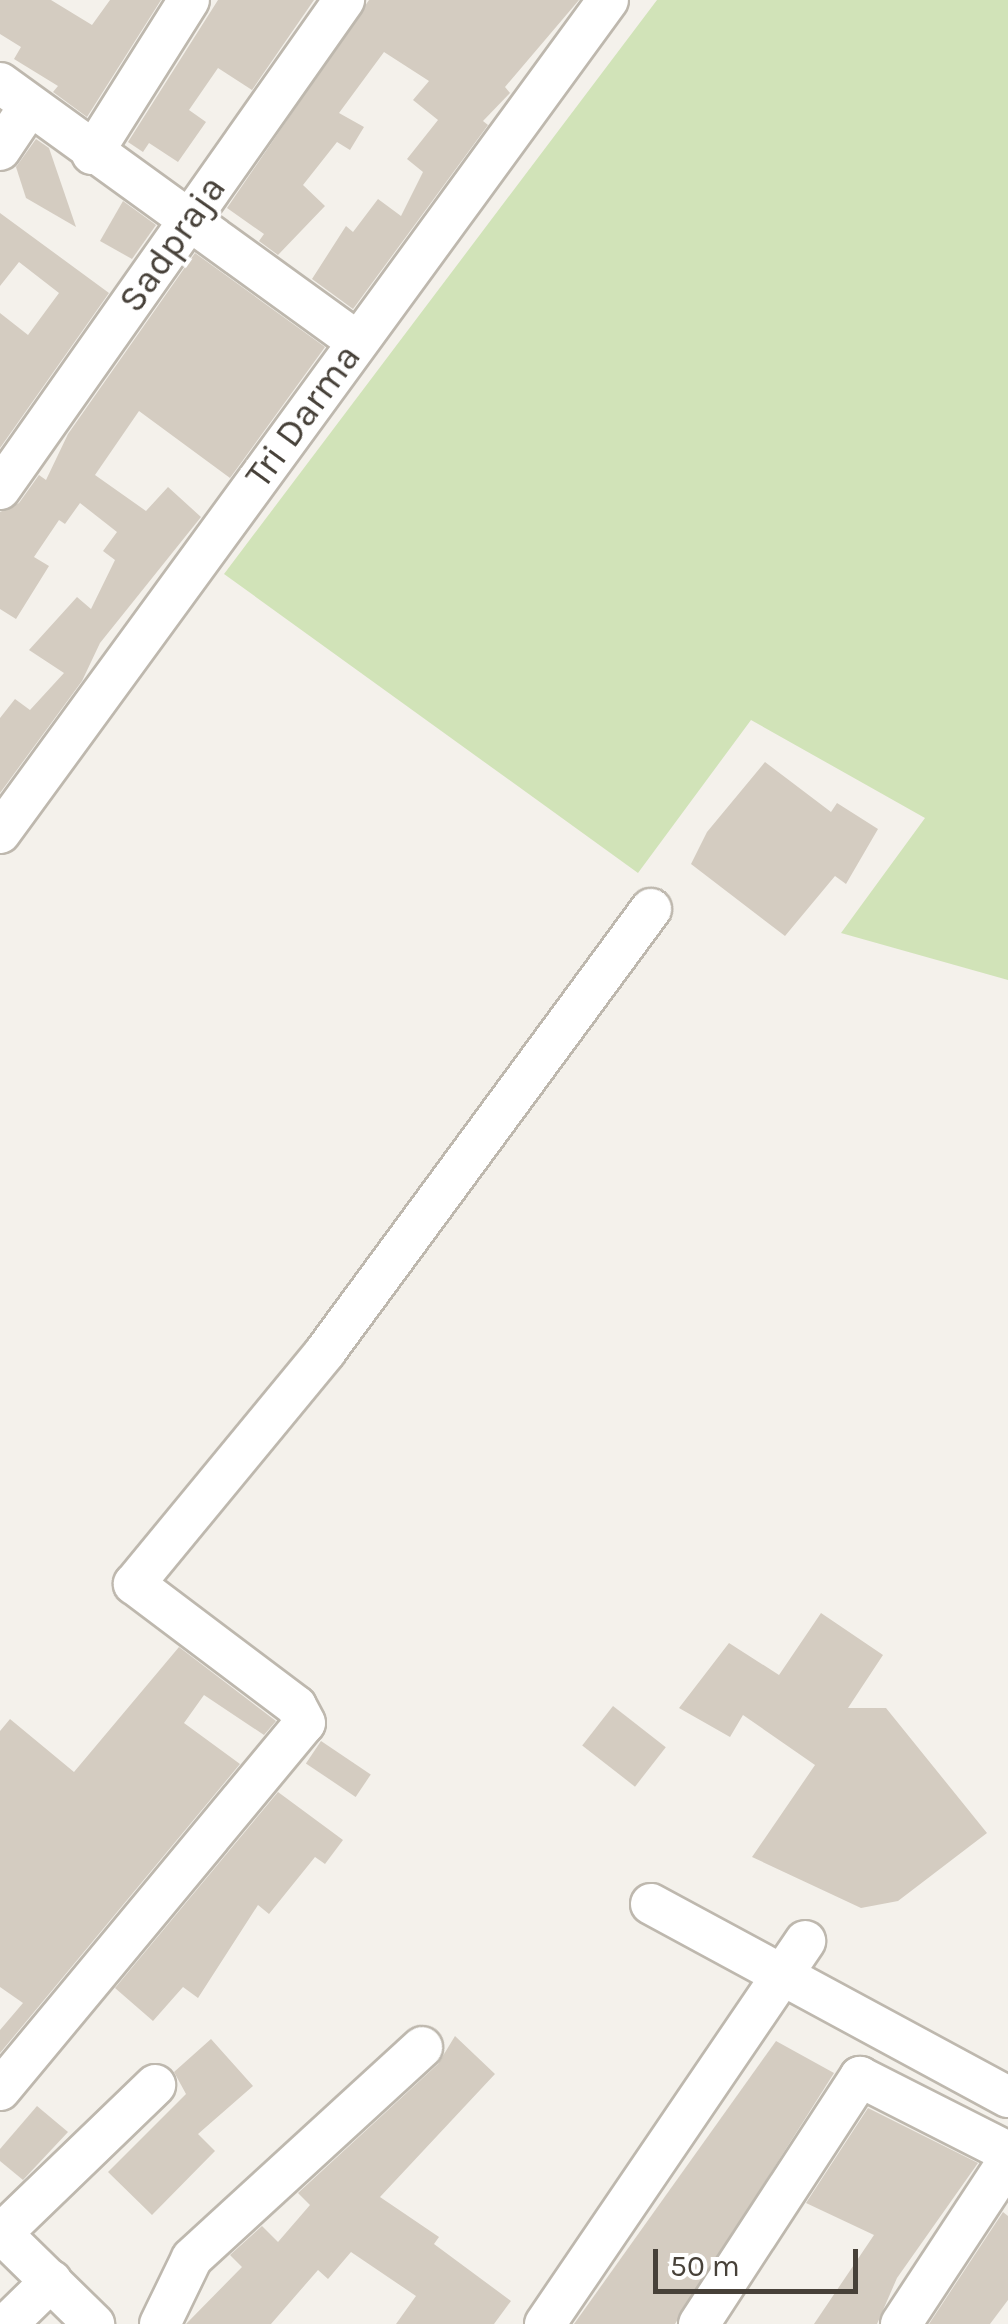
<!DOCTYPE html>
<html>
<head>
<meta charset="utf-8">
<style>
	body { margin:0 }
	#map { position:relative; width:1008px; height:2324px; overflow:hidden; background:#f4f1eb; font-family:Karla,sans-serif }
	div>[style] { position:absolute }
	.green>* { inset:0; background:#d1e3b8 }
	.building>* { inset:0; background:#d4ccc1; transform-origin:0 0 }
	.roads { filter:drop-shadow(2px 0 #beb8ae) drop-shadow(-2px 0 #beb8ae) drop-shadow(0 2px #beb8ae) drop-shadow(0 -2px #beb8ae) }
	.minor>* { height:40px; margin:-20px; padding:0 20px; transform-origin:20px; border-radius:20px; background:#fff }
	span { translate:-50% -50%; white-space:nowrap; text-align:center; line-height:1.15; -webkit-text-stroke:8px #fff; paint-order:stroke }
	.street-label { font-size:38px; color:#474139 }
	.scale { position:absolute; left:653px; top:2249px; width:205px; height:45px; box-sizing:border-box; border:5px solid #474139; border-top:0; padding-left:12px; font-size:30px; line-height:35px; white-space:nowrap; color:#474139; -webkit-text-stroke:8px #fff; paint-order:stroke }
</style>
</head>
<body>
<div id="map">
	<div class="green">
		<div style="clip-path:polygon(657px 0,1008px 0,1008px 980px,841px 933px,925px 818px,751px 720px,638px 873px,224px 574px)"></div>
	</div>
	<div class="building">
		<div style="clip-path:polygon(0 0,51px 0,92px 25px,110px 0,161px 0,87px 117px,53px 92px,58px 86px,14px 59px,21px 47px,0 34px)"></div>
		<div style="clip-path:polygon(218px 0,314px 0,252px 90px,218px 68px,189px 110px,206px 122px,178px 162px,149px 143px,143px 152px,128px 142px)"></div>
		<div style="clip-path:polygon(369px 0,579px 0,505px 87px,510px 93px,483px 121px,488px 125px,353px 309px,312px 279px,346px 226px,353px 232px,378px 199px,401px 216px,423px 172px,407px 159px,438px 120px,413px 100px,429px 81px,384px 52px,339px 113px,364px 127px,350px 150px,337px 142px,303px 185px,325px 206px,278px 255px,259px 241px,264px 234px,227px 208px)"></div>
		<div style="clip-path:polygon(36px 139px,49px 148px,76px 227px,26px 198px,16px 167px)"></div>
		<div style="clip-path:polygon(123px 201px,156px 225px,132px 259px,100px 241px)"></div>
		<div style="clip-path:polygon(0 213px,109px 293px,0 448px,0 313px,28px 335px,59px 293px,19px 262px,0 286px)"></div>
		<div style="clip-path:polygon(195px 253px,325px 347px,230px 478px,139px 411px,95px 475px,146px 511px,168px 487px,201px 517px,100px 643px,82px 681px,0 793px,0 718px,15px 699px,30px 710px,64px 673px,29px 650px,77px 597px,91px 609px,115px 560px,103px 551px,117px 532px,80px 503px,65px 524px,59px 520px,34px 557px,49px 566px,16px 619px,0 609px,0 512px,19px 503px,39px 475px,46px 480px,68px 434px)"></div>
		<div style="clip-path:polygon(765px 762px,831px 812px,837px 803px,878px 829px,846px 884px,835px 876px,785px 936px,691px 864px,707px 832px)"></div>
		<div style="clip-path:polygon(821px 1613px,883px 1655px,848px 1708px,886px 1708px,987px 1833px,898px 1901px,861px 1908px,752px 1857px,815px 1765px,743px 1715px,730px 1737px,679px 1708px,729px 1643px,779px 1675px)"></div>
		<div style="clip-path:polygon(179px 1647px,276px 1721px,264px 1735px,204px 1695px,184px 1723px,240px 1764px,0 2053px,0 2030px,23px 2003px,0 1987px,0 1731px,10px 1719px,74px 1772px)"></div>
		<div style="left:613px;top:1706px;width:67px;height:50px;rotate:38deg"></div>
		<div style="left:321px;top:1741px;width:60px;height:27px;rotate:34deg"></div>
		<div style="clip-path:polygon(278px 1792px,343px 1840px,325px 1864px,315px 1857px,269px 1914px,258px 1905px,198px 1998px,183px 1987px,153px 2021px,115px 1988px)"></div>
		<div style="clip-path:polygon(455px 2036px,495px 2074px,380px 2197px,439px 2237px,434px 2244px,511px 2301px,494px 2324px,396px 2324px,416px 2296px,351px 2252px,328px 2279px,318px 2270px,271px 2324px,186px 2324px,242px 2267px,230px 2255px,262px 2226px,278px 2242px,310px 2205px,298px 2193px,438px 2064px)"></div>
		<div style="clip-path:polygon(211px 2039px,253px 2086px,198px 2134px,215px 2151px,152px 2215px,108px 2172px,186px 2094px,174px 2072px)"></div>
		<div style="clip-path:polygon(776px 2041px,834px 2073px,675px 2324px,574px 2324px)"></div>
		<div style="clip-path:polygon(37px 2106px,68px 2132px,23px 2180px,0 2161px,0 2149px)"></div>
		<div style="clip-path:polygon(868px 2108px,978px 2163px,897px 2278px,877px 2324px,814px 2324px,874px 2235px,806px 2203px)"></div>
		<div style="clip-path:polygon(1003px 2212px,1008px 2216px,1008px 2300px,990px 2324px,929px 2324px)"></div>
	</div>
	<div class="roads">
		<div class="minor">
			<div style="left:0;top:83px;width:440px;rotate:35.9deg"></div>
			<div style="left:0;top:150px;width:50px;rotate:-56.3deg"></div>
			<div style="left:92px;top:154px;width:182px;rotate:-57.8deg"></div>
			<div style="left:0;top:489px;width:598px;rotate:-54.87deg"></div>
			<div style="left:0;top:833px;width:1031px;rotate:-53.87deg"></div>
			<div style="left:651px;top:1904px;width:406px;rotate:28.4deg"></div>
			<div style="left:0;top:2090px;width:477px;rotate:-50.3deg"></div>
			<div style="left:305px;top:1723px;width:19px;rotate:-118deg"></div>
			<div style="left:296px;top:1706px;width:203px;rotate:-143deg"></div>
			<div style="left:134px;top:1584px;width:301px;rotate:-50.5deg"></div>
			<div style="left:325px;top:1352px;width:550px;rotate:-53.65deg"></div>
			<div style="left:0;top:2232px;width:132px;rotate:44.4deg"></div>
			<div style="left:2px;top:2233px;width:213px;rotate:-44deg"></div>
			<div style="left:7px;top:2324px;width:62px;rotate:-44.3deg"></div>
			<div style="left:160px;top:2324px;width:73px;rotate:-64.1deg"></div>
			<div style="left:192px;top:2258px;width:312px;rotate:-42.5deg"></div>
			<div style="left:545px;top:2324px;width:463px;rotate:-55.8deg"></div>
			<div style="left:699px;top:2324px;width:295px;rotate:-56.9deg"></div>
			<div style="left:860px;top:2077px;width:166px;rotate:26.9deg"></div>
			<div style="left:901px;top:2324px;width:195px;rotate:-56.7deg"></div>
		</div>
	</div>
	<div class="street-label">
		<span style="left:172px;top:244px;rotate:-55deg">Sadpraja</span>
		<span style="left:303px;top:416px;rotate:-54deg">Tri Darma</span>
	</div>
	<div class="scale">50 m</div>
</div>
</body>
</html>
